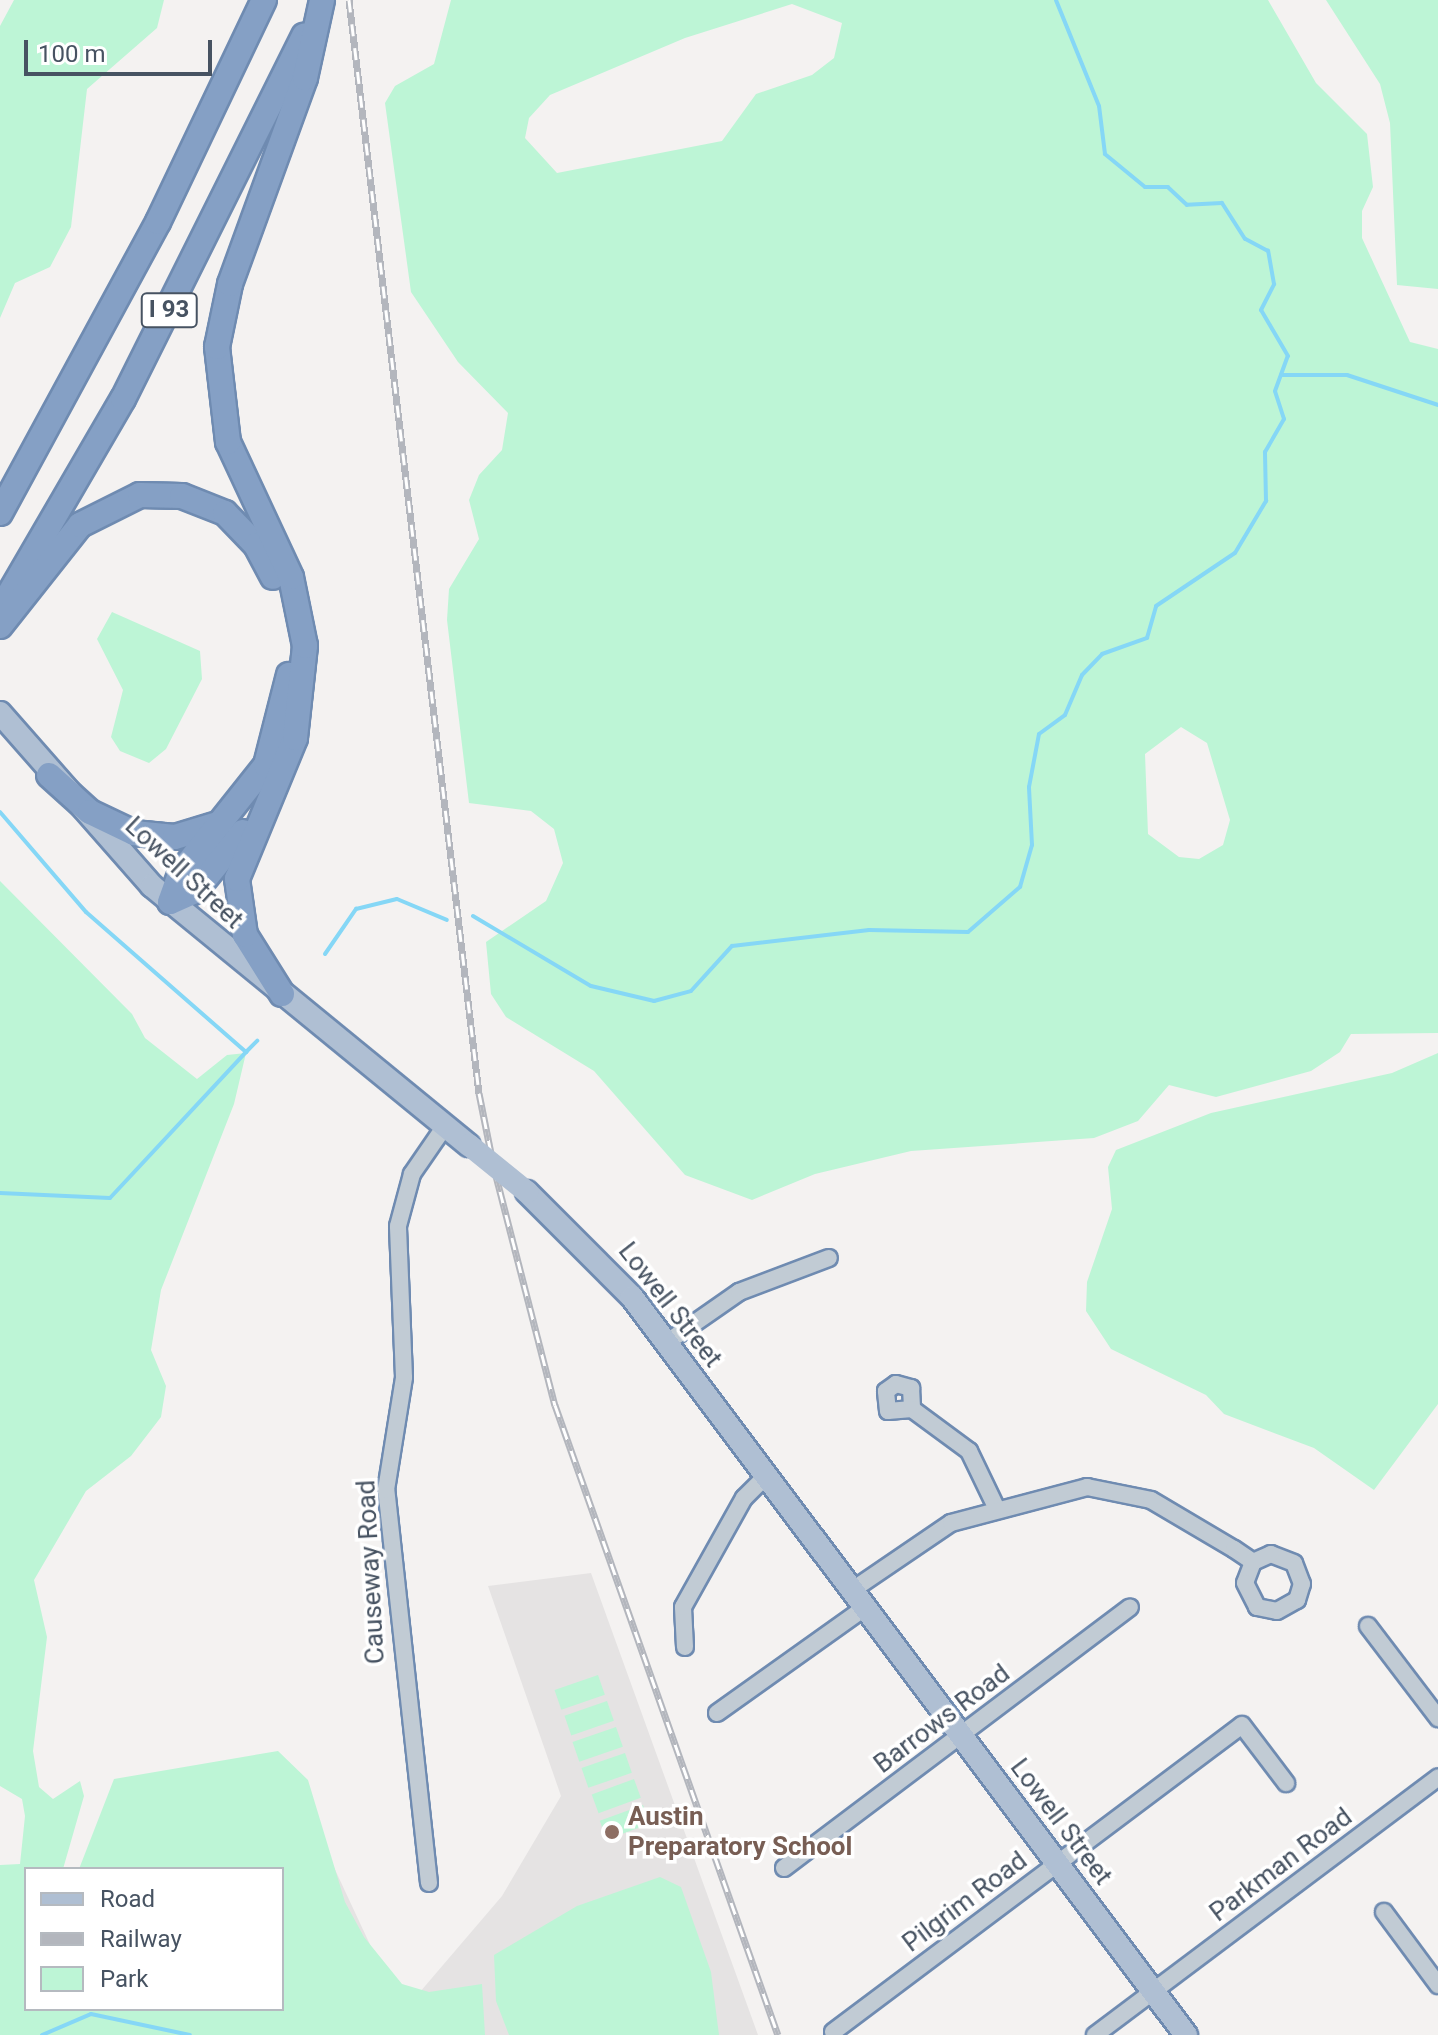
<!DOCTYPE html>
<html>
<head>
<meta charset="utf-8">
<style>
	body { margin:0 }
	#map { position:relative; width:1438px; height:2035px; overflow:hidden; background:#f4f2f1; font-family:Roboto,sans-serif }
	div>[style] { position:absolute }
	.education>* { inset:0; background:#e5e3e3 }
	.green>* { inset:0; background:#bdf5d6; transform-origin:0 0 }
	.stream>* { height:4px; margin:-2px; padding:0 2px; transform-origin:2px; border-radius:2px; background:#85d7f6 }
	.roads { filter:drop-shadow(2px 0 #6f8bb1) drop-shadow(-2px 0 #6f8bb1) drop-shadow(0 2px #6f8bb1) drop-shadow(0 -2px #6f8bb1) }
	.minor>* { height:16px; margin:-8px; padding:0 8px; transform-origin:8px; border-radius:8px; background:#c1cbd4 }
	.major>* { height:22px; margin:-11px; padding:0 11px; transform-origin:11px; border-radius:11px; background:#afbfd3 }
	.highway>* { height:24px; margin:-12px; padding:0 12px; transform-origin:12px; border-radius:12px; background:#85a0c5 }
	.rail>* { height:7px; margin-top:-3.5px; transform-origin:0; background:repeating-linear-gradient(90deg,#fff 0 12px,#b3b6bd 0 24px); box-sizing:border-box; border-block:2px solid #b3b6bd }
	.major-bridge>* { height:22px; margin:-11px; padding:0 11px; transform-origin:11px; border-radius:11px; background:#afbfd3 }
	.dots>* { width:22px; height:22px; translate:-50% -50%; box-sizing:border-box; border:4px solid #fff; border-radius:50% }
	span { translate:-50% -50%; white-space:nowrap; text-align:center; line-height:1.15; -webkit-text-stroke:7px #fff; paint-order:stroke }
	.shield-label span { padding:2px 6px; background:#fff; border:2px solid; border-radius:6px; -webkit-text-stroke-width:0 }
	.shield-label { font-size:24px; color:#475362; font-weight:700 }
	.street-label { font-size:26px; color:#475362 }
	.education-label { font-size:26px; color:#785e54; font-weight:700 }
	.left { translate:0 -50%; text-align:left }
	.legend { position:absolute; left:24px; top:1867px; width:260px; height:144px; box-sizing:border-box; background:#fff; border:2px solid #b5bac0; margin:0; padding:10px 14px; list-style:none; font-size:24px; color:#475362 }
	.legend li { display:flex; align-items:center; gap:16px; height:40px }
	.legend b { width:40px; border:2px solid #b5bac0 }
	.scale { position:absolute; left:24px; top:40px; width:188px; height:36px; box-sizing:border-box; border:4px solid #475362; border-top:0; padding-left:10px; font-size:24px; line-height:28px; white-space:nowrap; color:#475362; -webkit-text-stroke:6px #fff; paint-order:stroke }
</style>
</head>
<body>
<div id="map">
	<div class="education">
		<div style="clip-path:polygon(591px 1573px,758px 2035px,54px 2035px,282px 2009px,282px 1869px,295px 1784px,402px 2013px,502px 1896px,561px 1796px,488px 1586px)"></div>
	</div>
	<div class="green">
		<div style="clip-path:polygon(14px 0,164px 0,157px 28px,87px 89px,71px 227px,50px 267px,15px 283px,0 318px,0 26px)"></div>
		<div style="clip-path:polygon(evenodd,451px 0,1268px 0,1316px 83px,1367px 134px,1373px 187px,1362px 211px,1362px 238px,1410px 342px,1438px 349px,1438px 1033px,1351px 1034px,1340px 1052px,1311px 1071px,1216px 1097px,1169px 1085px,1138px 1121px,1094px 1138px,911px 1151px,815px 1174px,752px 1200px,685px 1175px,594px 1071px,506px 1017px,491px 994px,486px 942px,546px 901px,563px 863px,554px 829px,531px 811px,469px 803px,447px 620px,449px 589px,479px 539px,469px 500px,479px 475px,502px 450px,508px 413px,458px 362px,411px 292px,385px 103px,395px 86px,434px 64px,451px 0,792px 4px,842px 23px,834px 58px,812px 75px,756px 94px,722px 141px,557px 173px,525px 138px,529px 118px,550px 95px,685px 38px,792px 4px,451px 0,1181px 727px,1207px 743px,1230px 820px,1223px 845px,1199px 859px,1179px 857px,1148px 834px,1145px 754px,1181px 727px)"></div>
		<div style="clip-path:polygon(1326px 0,1438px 0,1438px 289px,1397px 285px,1390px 123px,1380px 84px)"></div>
		<div style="clip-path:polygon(112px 612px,200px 651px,202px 679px,166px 749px,149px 763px,120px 751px,111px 737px,123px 690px,97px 639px)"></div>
		<div style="clip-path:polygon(0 881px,132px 1014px,145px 1038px,197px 1079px,227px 1055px,246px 1053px,234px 1104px,161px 1290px,151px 1350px,166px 1386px,161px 1417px,131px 1456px,86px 1491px,34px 1580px,47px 1637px,33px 1751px,39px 1787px,53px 1799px,80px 1781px,84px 1796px,63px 1869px,26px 1869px,26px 2009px,282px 2009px,282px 1869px,79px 1869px,114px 1779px,278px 1751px,308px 1780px,345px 1902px,364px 1937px,402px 1984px,429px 1992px,482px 1984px,485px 2035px,0 2035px,0 1865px,20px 1864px,25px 1816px,22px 1799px,0 1786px)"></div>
		<div style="clip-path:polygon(1438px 1053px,1438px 1404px,1374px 1490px,1314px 1448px,1224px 1414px,1206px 1395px,1111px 1349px,1086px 1311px,1087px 1282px,1112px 1209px,1108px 1167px,1116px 1150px,1211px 1113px,1392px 1073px)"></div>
		<div style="left:598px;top:1675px;width:21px;height:46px;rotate:71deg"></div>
		<div style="left:607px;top:1701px;width:21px;height:45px;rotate:71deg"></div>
		<div style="left:616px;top:1727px;width:21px;height:46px;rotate:71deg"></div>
		<div style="left:625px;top:1753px;width:21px;height:46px;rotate:71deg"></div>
		<div style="left:634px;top:1779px;width:20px;height:45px;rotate:70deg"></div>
		<div style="left:643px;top:1805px;width:20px;height:46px;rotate:70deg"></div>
		<div style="clip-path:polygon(660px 1877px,681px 1887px,711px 1972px,719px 2035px,509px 2035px,496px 2001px,494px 1955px,577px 1906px)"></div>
	</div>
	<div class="stream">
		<div style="left:1281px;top:375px;width:66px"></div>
		<div style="left:1347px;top:375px;width:96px;rotate:18.2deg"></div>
		<div style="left:0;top:812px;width:132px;rotate:49.3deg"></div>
		<div style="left:86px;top:912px;width:213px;rotate:41.2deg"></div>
		<div style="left:246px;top:1052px;width:16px;rotate:-45deg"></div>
		<div style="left:473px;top:916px;width:137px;rotate:30.7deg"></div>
		<div style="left:591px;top:986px;width:65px;rotate:13.4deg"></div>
		<div style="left:654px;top:1001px;width:38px;rotate:-15deg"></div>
		<div style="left:691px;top:991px;width:61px;rotate:-47.7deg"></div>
		<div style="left:732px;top:946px;width:138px;rotate:-6.7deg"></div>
		<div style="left:869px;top:930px;width:99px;rotate:1.2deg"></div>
		<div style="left:968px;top:932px;width:69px;rotate:-40.9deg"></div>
		<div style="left:1020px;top:887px;width:44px;rotate:-74.1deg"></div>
		<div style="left:1032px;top:845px;width:58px;rotate:-93deg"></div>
		<div style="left:1029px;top:787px;width:54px;rotate:-79.3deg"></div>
		<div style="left:1039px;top:734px;width:32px;rotate:-36deg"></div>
		<div style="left:1065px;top:715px;width:43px;rotate:-67deg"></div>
		<div style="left:1082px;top:675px;width:29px;rotate:-46deg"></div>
		<div style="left:1102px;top:654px;width:48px;rotate:-19.6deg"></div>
		<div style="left:1147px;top:638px;width:33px;rotate:-74deg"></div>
		<div style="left:1156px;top:606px;width:95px;rotate:-33.9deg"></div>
		<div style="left:1235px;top:553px;width:61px;rotate:-59.2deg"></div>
		<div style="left:1266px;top:501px;width:49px;rotate:-91.2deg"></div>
		<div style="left:1265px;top:452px;width:38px;rotate:-60deg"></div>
		<div style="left:1284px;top:419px;width:29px;rotate:-108deg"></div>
		<div style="left:1275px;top:391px;width:37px;rotate:-70deg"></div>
		<div style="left:1288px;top:356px;width:53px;rotate:-120.4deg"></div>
		<div style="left:1261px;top:310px;width:29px;rotate:-63deg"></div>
		<div style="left:1274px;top:284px;width:34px;rotate:-100deg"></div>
		<div style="left:1268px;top:251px;width:26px;rotate:-152deg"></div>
		<div style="left:1245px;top:239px;width:43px;rotate:-122.6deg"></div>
		<div style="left:1222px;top:203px;width:35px;rotate:177deg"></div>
		<div style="left:1187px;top:205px;width:26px;rotate:-137deg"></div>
		<div style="left:1168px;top:187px;width:23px;rotate:180deg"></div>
		<div style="left:1145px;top:187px;width:52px;rotate:-140.5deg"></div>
		<div style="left:1105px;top:154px;width:48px;rotate:-97.1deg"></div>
		<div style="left:1099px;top:106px;width:114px;rotate:-112.1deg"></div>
		<div style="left:325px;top:954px;width:55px;rotate:-55.4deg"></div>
		<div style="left:356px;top:909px;width:42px;rotate:-13.7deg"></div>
		<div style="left:397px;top:899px;width:54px;rotate:22.8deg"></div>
		<div style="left:0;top:1193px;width:110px;rotate:2.6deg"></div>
		<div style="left:110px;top:1198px;width:200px;rotate:-47deg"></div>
		<div style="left:42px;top:2035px;width:53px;rotate:-23.2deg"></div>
		<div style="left:91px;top:2014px;width:101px;rotate:12deg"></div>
	</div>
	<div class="roads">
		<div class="minor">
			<div style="left:666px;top:1343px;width:89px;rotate:-34.9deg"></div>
			<div style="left:739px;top:1292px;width:96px;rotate:-20.7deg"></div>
			<div style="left:912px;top:1409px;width:24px;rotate:175deg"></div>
			<div style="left:888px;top:1411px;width:20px;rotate:-96deg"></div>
			<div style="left:886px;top:1391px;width:12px;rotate:-35deg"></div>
			<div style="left:896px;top:1384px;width:16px;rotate:15deg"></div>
			<div style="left:911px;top:1388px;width:21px;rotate:87deg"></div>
			<div style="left:912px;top:1409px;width:71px;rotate:36.4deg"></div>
			<div style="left:969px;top:1451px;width:62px;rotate:64.3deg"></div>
			<div style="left:851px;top:1591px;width:121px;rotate:-34.2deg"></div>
			<div style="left:951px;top:1523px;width:141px;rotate:-14.8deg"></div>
			<div style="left:1087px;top:1487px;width:65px;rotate:11.5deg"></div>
			<div style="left:1151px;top:1500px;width:96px;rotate:30.6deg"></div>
			<div style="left:1234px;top:1549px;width:23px;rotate:34deg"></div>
			<div style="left:1253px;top:1562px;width:22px;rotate:111deg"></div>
			<div style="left:1245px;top:1583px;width:27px;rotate:63deg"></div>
			<div style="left:1257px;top:1607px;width:20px;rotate:11deg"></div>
			<div style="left:1277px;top:1611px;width:23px;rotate:-29deg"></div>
			<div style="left:1297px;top:1600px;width:17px;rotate:-73deg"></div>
			<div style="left:1302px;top:1584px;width:22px;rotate:-111deg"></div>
			<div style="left:1294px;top:1563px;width:25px;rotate:-159deg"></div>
			<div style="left:1271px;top:1554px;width:20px;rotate:156deg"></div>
			<div style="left:1368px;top:1626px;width:116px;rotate:52.7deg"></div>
			<div style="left:685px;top:1647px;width:40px;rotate:-92.9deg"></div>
			<div style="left:683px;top:1607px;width:125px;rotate:-60.8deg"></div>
			<div style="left:744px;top:1498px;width:30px;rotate:-45deg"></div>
			<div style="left:717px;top:1713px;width:181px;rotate:-35.5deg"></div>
			<div style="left:784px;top:1868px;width:433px;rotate:-37deg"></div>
			<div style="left:429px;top:1883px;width:395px;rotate:-96.2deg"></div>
			<div style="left:386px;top:1490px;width:114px;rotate:-80.9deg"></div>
			<div style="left:404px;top:1377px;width:151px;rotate:-92.3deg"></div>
			<div style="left:398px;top:1226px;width:54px;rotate:-74.9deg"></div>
			<div style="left:412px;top:1174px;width:58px;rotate:-55.5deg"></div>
			<div style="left:1384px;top:1912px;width:91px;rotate:53.5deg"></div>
			<div style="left:833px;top:2032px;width:511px;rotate:-36.89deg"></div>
			<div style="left:1242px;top:1725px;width:73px;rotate:52.8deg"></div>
			<div style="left:1095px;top:2035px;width:429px;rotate:-36.9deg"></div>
		</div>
		<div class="major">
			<div style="left:0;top:713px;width:230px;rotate:48.7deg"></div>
			<div style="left:152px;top:886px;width:409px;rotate:39.3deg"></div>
			<div style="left:527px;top:1192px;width:148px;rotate:45deg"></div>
			<div style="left:632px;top:1297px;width:923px;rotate:53.11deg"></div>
		</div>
		<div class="highway">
			<div style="left:0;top:513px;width:331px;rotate:-61.5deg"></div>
			<div style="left:158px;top:222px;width:246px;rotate:-64.5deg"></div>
			<div style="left:0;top:610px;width:244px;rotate:-59.8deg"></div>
			<div style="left:123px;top:399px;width:406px;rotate:-63.5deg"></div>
			<div style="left:0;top:626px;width:129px;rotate:-51.6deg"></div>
			<div style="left:80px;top:525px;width:67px;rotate:-26.6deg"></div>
			<div style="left:140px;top:495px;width:42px;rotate:1.4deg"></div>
			<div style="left:182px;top:496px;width:46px;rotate:21.6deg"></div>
			<div style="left:225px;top:513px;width:45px;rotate:45.9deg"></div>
			<div style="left:256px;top:545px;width:36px;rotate:62deg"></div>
			<div style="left:49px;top:775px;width:55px;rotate:42.1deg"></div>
			<div style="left:90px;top:812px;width:49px;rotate:25.5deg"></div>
			<div style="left:134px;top:833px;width:41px;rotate:5.6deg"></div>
			<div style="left:175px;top:837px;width:48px;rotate:-16.9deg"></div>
			<div style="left:243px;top:832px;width:76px;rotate:129.1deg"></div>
			<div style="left:195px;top:891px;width:27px;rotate:156deg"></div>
			<div style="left:170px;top:902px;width:32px;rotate:-70deg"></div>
			<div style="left:181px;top:872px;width:137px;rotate:-51.5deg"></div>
			<div style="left:266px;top:765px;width:93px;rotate:-75.7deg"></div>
			<div style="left:282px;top:994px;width:70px;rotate:-122.1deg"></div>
			<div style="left:245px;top:935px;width:57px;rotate:-98.1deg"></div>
			<div style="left:237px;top:879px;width:152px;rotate:-67.6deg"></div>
			<div style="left:295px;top:738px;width:93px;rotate:-83.8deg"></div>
			<div style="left:305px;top:646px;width:70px;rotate:-101.5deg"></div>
			<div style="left:291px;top:577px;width:149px;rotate:-115deg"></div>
			<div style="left:228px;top:442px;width:96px;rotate:-96.6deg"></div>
			<div style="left:217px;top:347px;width:64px;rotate:-78.3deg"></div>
			<div style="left:230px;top:284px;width:219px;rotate:-70deg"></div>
			<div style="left:305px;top:78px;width:80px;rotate:-77.7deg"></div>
		</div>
	</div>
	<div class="rail">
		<div style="left:349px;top:0;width:1101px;rotate:83.22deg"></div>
		<div style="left:479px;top:1093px;width:76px;rotate:78.7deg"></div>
		<div style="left:494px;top:1168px;width:245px;rotate:75.6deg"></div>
		<div style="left:555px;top:1405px;width:668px;rotate:70.51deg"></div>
	</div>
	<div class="major-bridge">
		<div style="left:469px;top:1145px;width:75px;rotate:39deg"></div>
	</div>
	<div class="dots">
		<div style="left:612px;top:1832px;background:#8d6e63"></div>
	</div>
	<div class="shield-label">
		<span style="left:169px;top:310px">I 93</span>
	</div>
	<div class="street-label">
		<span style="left:184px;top:873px;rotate:43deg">Lowell Street</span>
		<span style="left:670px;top:1305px;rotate:52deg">Lowell Street</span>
		<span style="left:371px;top:1572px;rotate:-93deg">Causeway Road</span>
		<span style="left:942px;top:1719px;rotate:-37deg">Barrows Road</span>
		<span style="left:1061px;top:1822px;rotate:53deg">Lowell Street</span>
		<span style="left:1281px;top:1865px;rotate:-37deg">Parkman Road</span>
		<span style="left:965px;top:1902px;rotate:-37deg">Pilgrim Road</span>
	</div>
	<div class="education-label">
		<span class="left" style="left:628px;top:1832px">Austin<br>Preparatory School</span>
	</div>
	<ul class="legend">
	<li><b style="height:10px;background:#afbfd3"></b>Road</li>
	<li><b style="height:10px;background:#b3b6bd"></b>Railway</li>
	<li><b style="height:22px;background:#bdf5d6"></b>Park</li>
	</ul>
	<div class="scale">100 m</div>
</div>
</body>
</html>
